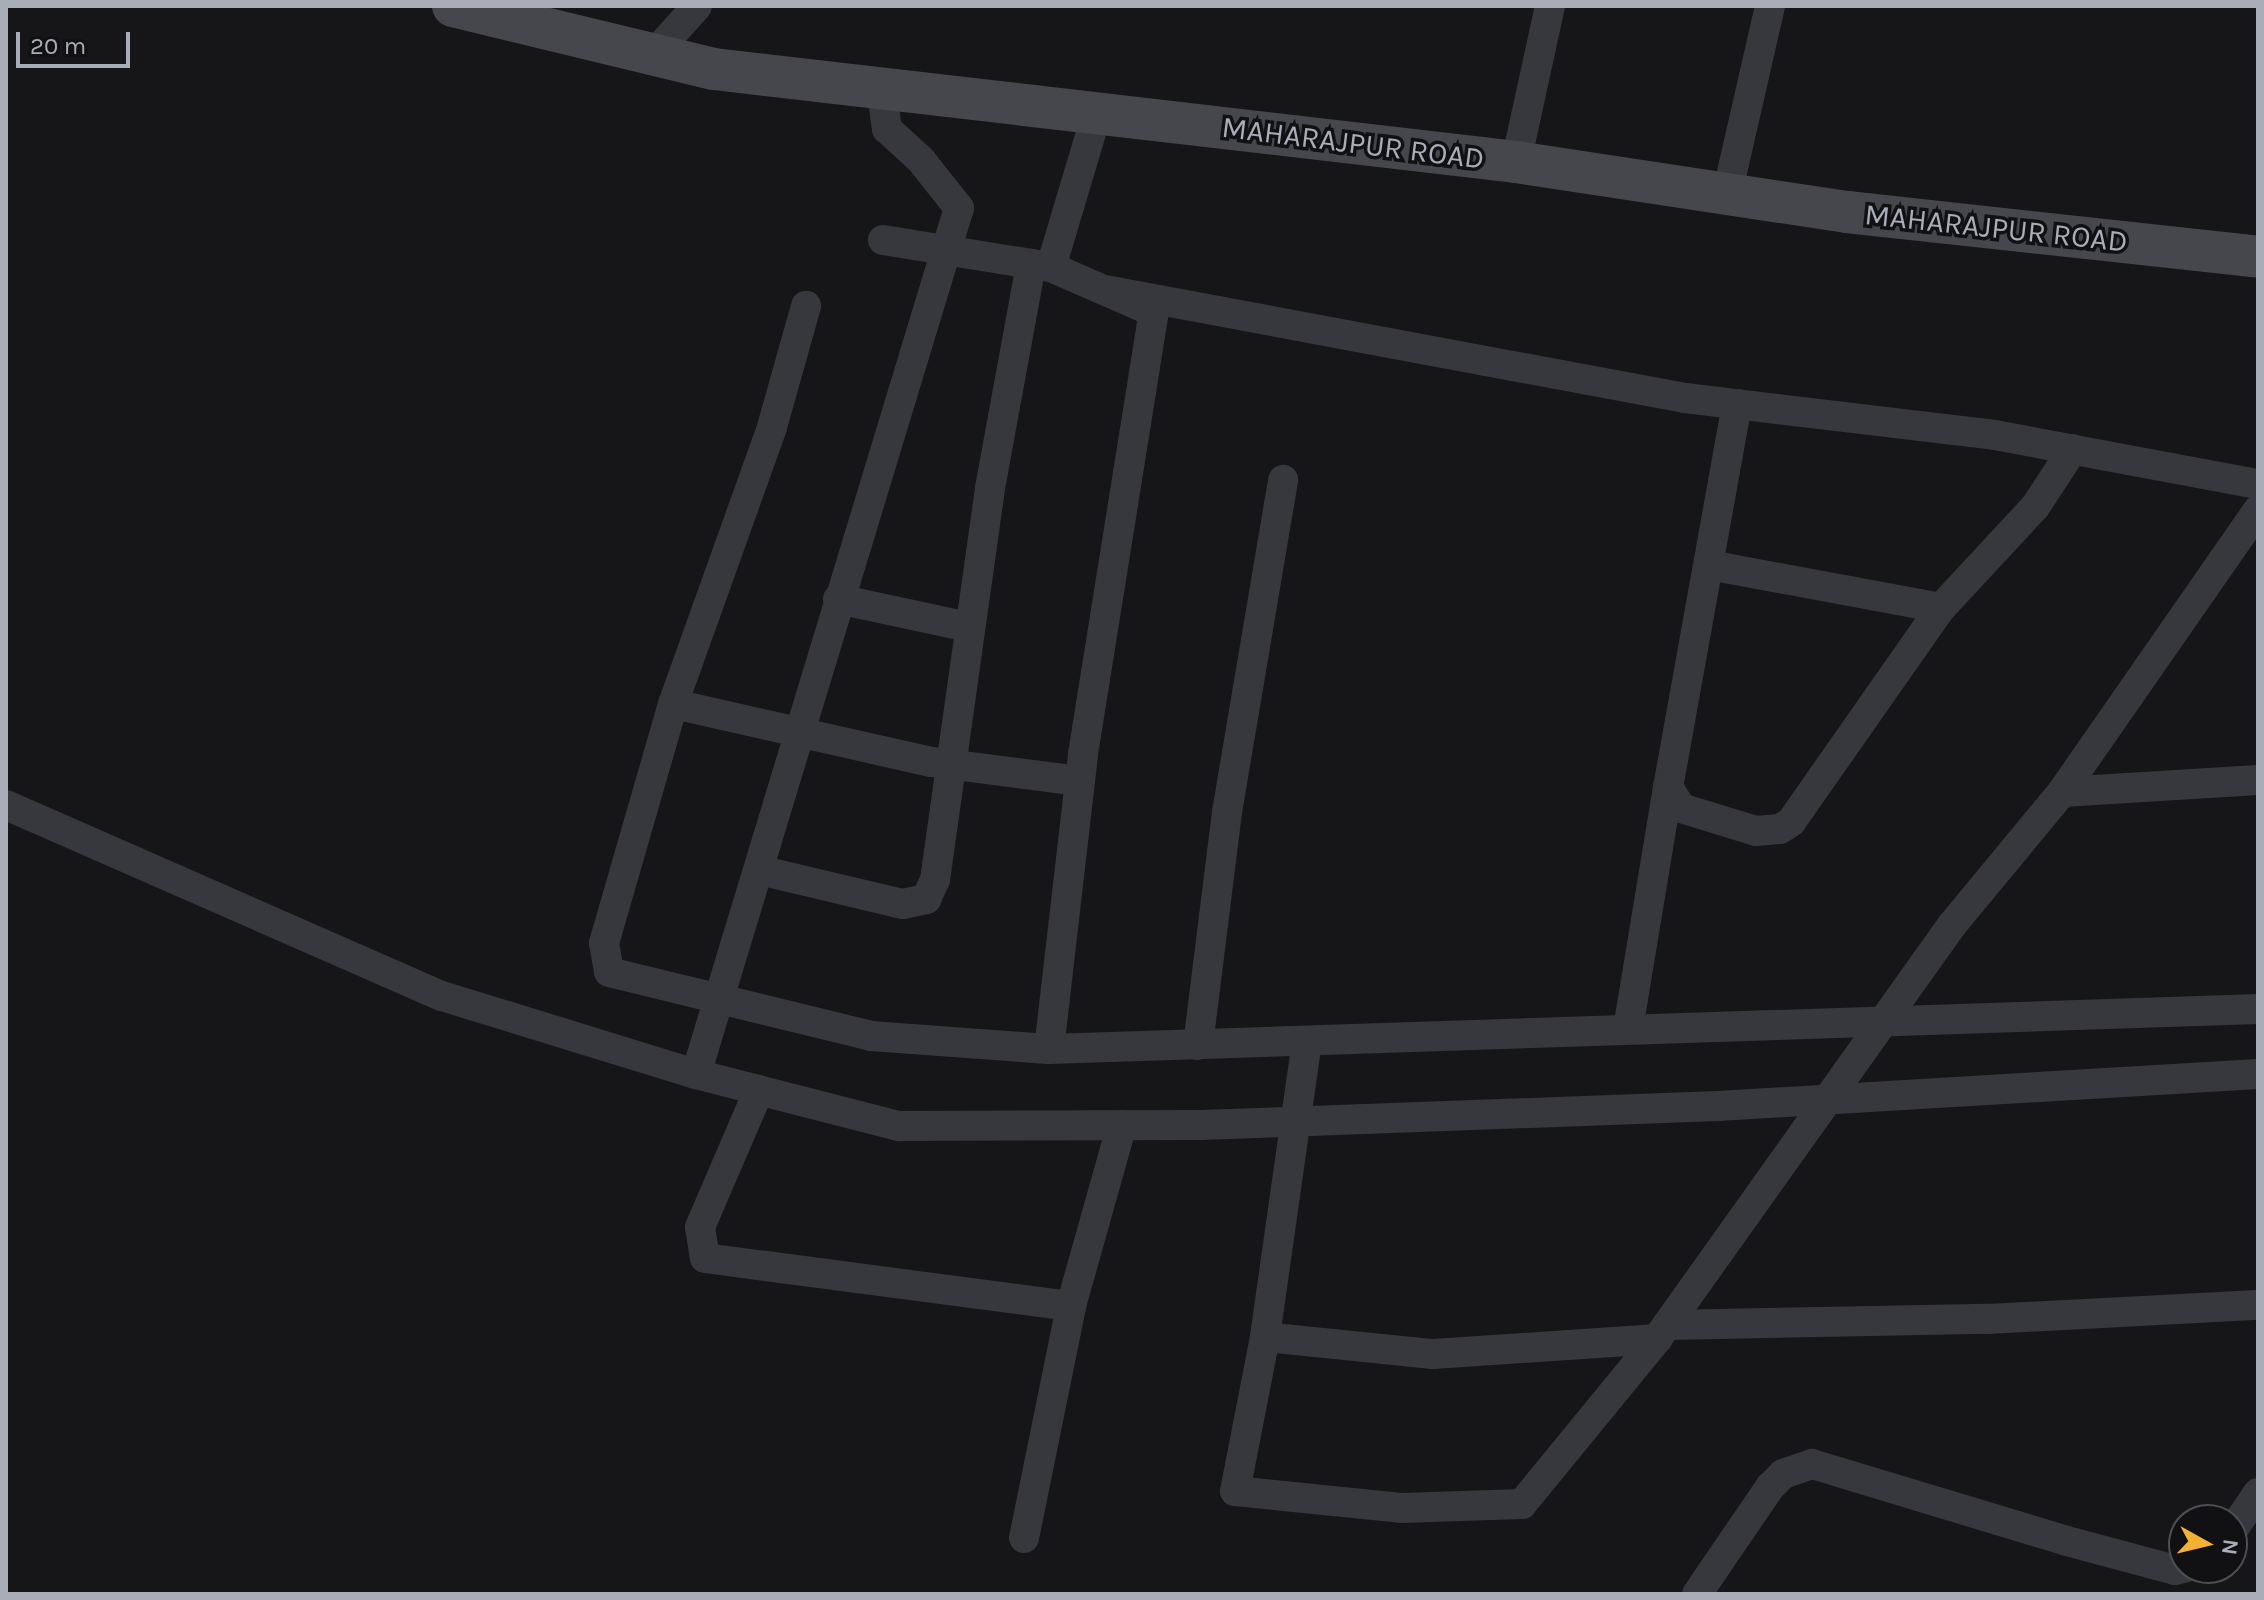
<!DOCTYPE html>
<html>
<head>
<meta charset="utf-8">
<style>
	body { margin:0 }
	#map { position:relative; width:2264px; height:1600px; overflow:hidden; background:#161618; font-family:Karla,sans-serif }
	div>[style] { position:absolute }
	.street>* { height:30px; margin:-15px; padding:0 15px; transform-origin:15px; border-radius:15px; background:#37383d }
	.secondary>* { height:42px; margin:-21px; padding:0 21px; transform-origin:21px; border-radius:21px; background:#45474d }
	span { translate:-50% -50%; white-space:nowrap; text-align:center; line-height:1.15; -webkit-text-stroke:7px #111113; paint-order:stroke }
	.street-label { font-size:30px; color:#a8adb8 }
	.frame { position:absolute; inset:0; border:8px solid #a8adb8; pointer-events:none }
	.north { position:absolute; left:2168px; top:1504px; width:80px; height:80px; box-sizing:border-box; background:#111113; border:2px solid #4d4f55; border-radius:50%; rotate:98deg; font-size:22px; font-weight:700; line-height:32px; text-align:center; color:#a8adb8 }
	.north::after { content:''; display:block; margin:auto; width:28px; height:36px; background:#f2b134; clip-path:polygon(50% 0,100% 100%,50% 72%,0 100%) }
	.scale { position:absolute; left:16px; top:32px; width:114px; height:36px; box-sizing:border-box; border:4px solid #a8adb8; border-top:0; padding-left:10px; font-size:24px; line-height:28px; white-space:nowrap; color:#a8adb8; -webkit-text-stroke:6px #111113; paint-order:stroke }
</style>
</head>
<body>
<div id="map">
	<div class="street">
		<div style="left:654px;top:54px;width:64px;rotate:-48.1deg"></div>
		<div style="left:1516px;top:162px;width:160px;rotate:-77.7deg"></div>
		<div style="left:1727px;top:194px;width:193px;rotate:-77.1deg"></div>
		<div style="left:883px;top:240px;width:168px;rotate:9.2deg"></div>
		<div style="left:1105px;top:290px;width:590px;rotate:10.55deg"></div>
		<div style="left:1685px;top:398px;width:312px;rotate:6.8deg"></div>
		<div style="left:1995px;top:435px;width:268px;rotate:10.6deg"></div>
		<div style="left:1737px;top:404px;width:389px;rotate:100.2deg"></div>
		<div style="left:1668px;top:787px;width:25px;rotate:58deg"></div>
		<div style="left:1681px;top:808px;width:78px;rotate:17deg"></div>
		<div style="left:1756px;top:831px;width:24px;rotate:-5deg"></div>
		<div style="left:1780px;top:829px;width:13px;rotate:-32deg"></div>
		<div style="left:1791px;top:822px;width:261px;rotate:-55deg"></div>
		<div style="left:1941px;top:608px;width:138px;rotate:-47.1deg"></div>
		<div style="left:2035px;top:507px;width:69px;rotate:-56.8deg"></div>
		<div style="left:1709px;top:565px;width:236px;rotate:10.5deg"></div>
		<div style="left:838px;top:599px;width:134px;rotate:12.1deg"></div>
		<div style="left:673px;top:704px;width:294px;rotate:-70.3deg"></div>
		<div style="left:772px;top:427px;width:126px;rotate:-74.3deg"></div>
		<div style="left:1080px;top:781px;width:150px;rotate:-172.7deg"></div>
		<div style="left:931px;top:762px;width:264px;rotate:-167.3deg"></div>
		<div style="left:673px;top:704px;width:249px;rotate:106.1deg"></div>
		<div style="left:604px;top:943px;width:29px;rotate:80deg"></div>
		<div style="left:609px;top:972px;width:270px;rotate:13.7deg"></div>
		<div style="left:871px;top:1036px;width:178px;rotate:4.2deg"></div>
		<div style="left:1049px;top:1049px;width:1210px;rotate:-1.89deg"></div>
		<div style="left:2062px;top:792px;width:196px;rotate:-3.5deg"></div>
		<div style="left:6px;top:805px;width:476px;rotate:23.7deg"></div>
		<div style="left:442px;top:996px;width:266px;rotate:17.1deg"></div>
		<div style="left:696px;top:1074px;width:210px;rotate:14.4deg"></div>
		<div style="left:899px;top:1126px;width:302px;rotate:-0.2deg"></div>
		<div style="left:1201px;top:1125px;width:517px;rotate:-2.1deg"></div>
		<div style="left:1718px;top:1106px;width:541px;rotate:-3.39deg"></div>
		<div style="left:759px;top:870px;width:148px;rotate:13.3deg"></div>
		<div style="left:903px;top:904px;width:24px;rotate:-12deg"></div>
		<div style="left:926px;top:899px;width:21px;rotate:-65deg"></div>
		<div style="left:935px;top:880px;width:396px;rotate:-82deg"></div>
		<div style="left:990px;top:488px;width:228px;rotate:-79.6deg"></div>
		<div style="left:1628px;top:1029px;width:245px;rotate:-80.6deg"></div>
		<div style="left:1307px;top:1041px;width:299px;rotate:98.1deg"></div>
		<div style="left:1265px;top:1337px;width:157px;rotate:101deg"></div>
		<div style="left:1235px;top:1491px;width:167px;rotate:5.8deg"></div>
		<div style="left:1401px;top:1508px;width:121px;rotate:-1.9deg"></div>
		<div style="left:1522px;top:1504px;width:213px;rotate:-50.7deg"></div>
		<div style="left:1657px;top:1339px;width:508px;rotate:-54.53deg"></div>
		<div style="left:1952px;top:925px;width:173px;rotate:-50.4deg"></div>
		<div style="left:2062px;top:792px;width:343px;rotate:-55.2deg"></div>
		<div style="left:1198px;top:1045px;width:235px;rotate:-82.9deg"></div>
		<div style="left:1227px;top:812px;width:337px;rotate:-80.4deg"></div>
		<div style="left:1049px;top:1049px;width:297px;rotate:-83.4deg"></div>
		<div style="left:1083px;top:754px;width:448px;rotate:-80.9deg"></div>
		<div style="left:1154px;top:312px;width:112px;rotate:-156.4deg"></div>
		<div style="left:1051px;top:267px;width:161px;rotate:-73.4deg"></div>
		<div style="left:696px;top:1074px;width:905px;rotate:-73.11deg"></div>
		<div style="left:959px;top:208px;width:61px;rotate:-128.4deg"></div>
		<div style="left:921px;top:160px;width:46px;rotate:-137.6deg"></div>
		<div style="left:887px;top:129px;width:42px;rotate:-98.1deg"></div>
		<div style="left:759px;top:1090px;width:149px;rotate:113.3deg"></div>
		<div style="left:700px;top:1227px;width:31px;rotate:81deg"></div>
		<div style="left:705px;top:1258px;width:369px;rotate:7.5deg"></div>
		<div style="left:1667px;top:1325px;width:321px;rotate:-1.1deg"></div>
		<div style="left:1988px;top:1319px;width:270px;rotate:-3deg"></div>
		<div style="left:1265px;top:1337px;width:169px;rotate:5.8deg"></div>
		<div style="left:1433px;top:1354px;width:225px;rotate:-3.8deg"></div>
		<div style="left:2232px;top:1531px;width:46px;rotate:-55.6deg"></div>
		<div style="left:1024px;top:1538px;width:237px;rotate:-78.5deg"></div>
		<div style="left:1071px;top:1306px;width:188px;rotate:-74.3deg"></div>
		<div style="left:1697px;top:1594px;width:130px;rotate:-55.7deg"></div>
		<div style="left:1770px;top:1487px;width:18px;rotate:-45deg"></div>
		<div style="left:1783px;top:1474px;width:31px;rotate:-19deg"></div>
		<div style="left:1812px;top:1464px;width:266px;rotate:16.8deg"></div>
		<div style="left:2067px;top:1541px;width:112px;rotate:15deg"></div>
		<div style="left:2175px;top:1570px;width:9px;rotate:-13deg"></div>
	</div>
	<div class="secondary">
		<div style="left:453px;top:6px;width:268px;rotate:13.6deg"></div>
		<div style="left:714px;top:69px;width:807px;rotate:6.61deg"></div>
		<div style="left:1516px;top:162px;width:335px;rotate:8.6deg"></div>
		<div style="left:1847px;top:212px;width:413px;rotate:6.2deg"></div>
	</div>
	<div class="street-label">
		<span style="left:1353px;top:143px;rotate:7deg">MAHARAJPUR ROAD</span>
		<span style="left:1996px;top:228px;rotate:6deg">MAHARAJPUR ROAD</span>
	</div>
	<div class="frame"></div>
	<div class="north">N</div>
	<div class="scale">20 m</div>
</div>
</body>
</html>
